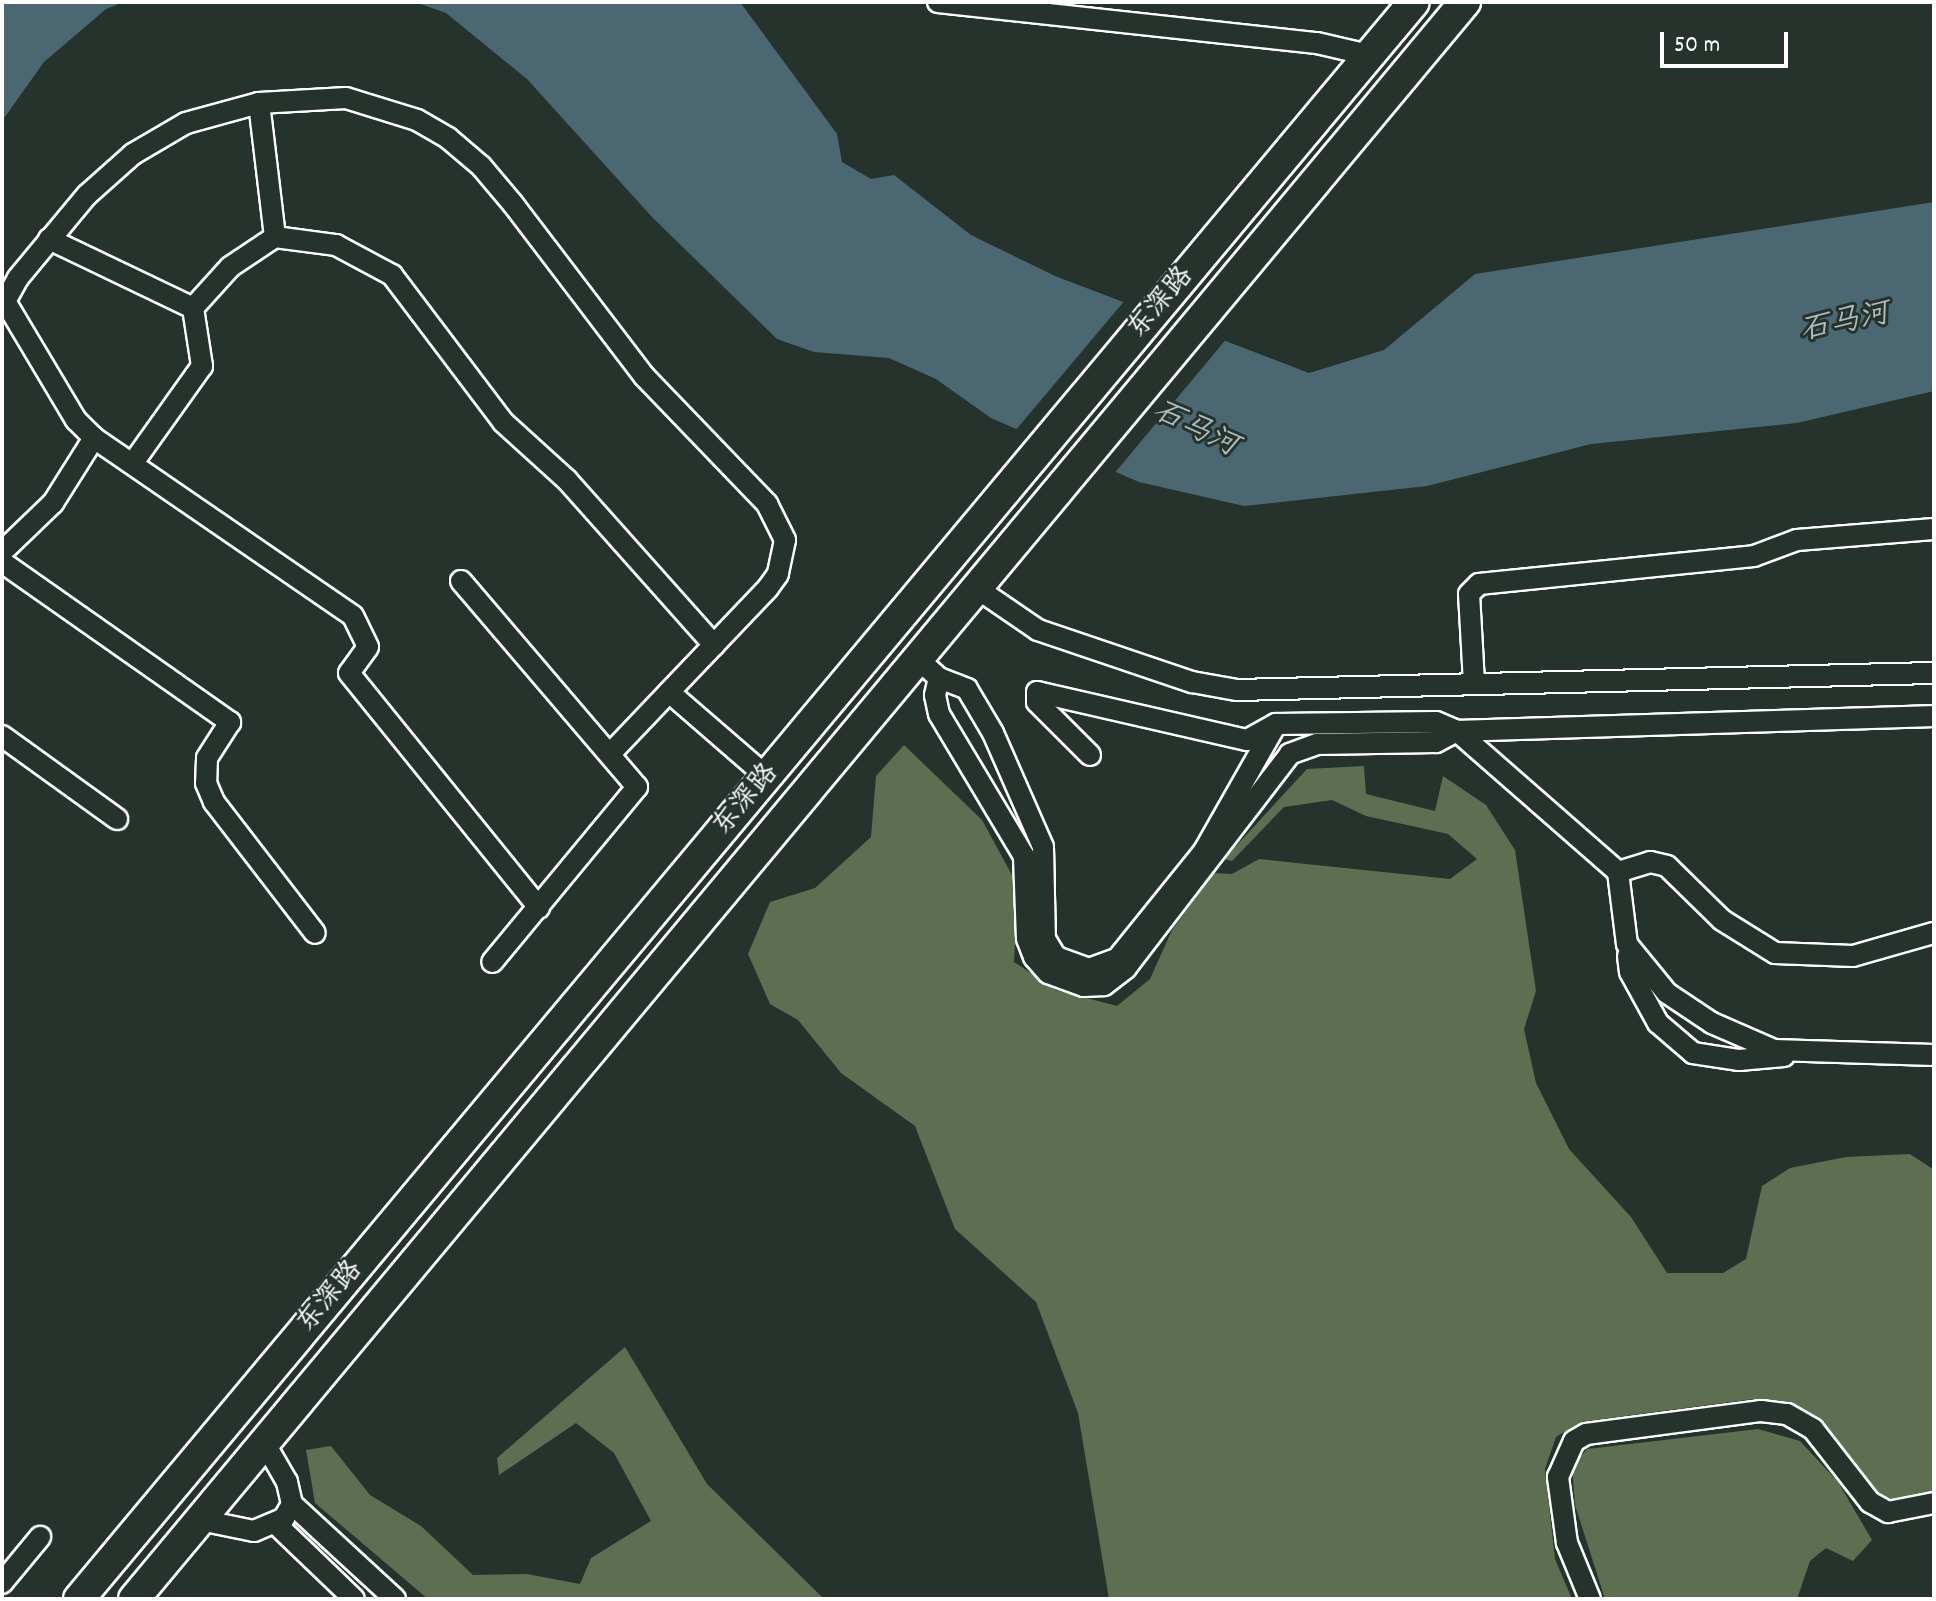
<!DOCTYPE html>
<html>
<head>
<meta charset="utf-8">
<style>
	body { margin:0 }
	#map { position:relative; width:1936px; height:1601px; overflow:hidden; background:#26332d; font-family:Dekko,"LXGW WenKai TC",sans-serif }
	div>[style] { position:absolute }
	.green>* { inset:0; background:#5e6e50 }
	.water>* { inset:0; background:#4b6771 }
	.pier>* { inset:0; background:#26332d }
	.roads { filter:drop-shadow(2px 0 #fff) drop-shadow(-2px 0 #fff) drop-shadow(0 2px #fff) drop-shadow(0 -2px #fff) }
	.minor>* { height:20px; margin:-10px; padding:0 10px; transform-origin:10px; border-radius:10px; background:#26332d }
	.highway>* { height:30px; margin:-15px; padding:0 15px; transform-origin:15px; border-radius:15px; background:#26332d }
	span { translate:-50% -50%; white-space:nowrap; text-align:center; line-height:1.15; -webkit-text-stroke:6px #26332d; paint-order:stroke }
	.street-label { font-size:28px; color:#fff }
	.water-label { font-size:30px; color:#aebbbf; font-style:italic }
	.frame { position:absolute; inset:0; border:4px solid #fff; pointer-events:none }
	.scale { position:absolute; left:1660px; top:32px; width:128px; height:36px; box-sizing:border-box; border:4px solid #fff; border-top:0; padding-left:10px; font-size:24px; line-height:28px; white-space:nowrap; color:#fff; -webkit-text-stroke:6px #26332d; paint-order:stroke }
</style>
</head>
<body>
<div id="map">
	<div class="green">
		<div style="clip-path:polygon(904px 745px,982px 820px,1018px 886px,1014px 962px,1056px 990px,1117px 1006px,1150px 979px,1172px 930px,1214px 873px,1232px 874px,1259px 859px,1450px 879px,1477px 859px,1448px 834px,1366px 816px,1332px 800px,1284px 807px,1232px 861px,1224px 859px,1307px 769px,1364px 766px,1366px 794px,1435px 811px,1443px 776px,1486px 805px,1515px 850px,1536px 991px,1524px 1029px,1536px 1083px,1569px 1149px,1631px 1217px,1667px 1273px,1723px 1273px,1746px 1259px,1762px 1186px,1790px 1168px,1846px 1157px,1910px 1154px,1934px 1170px,1934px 1494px,1901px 1503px,1882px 1497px,1823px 1429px,1790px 1404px,1753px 1399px,1580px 1422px,1556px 1437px,1545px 1469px,1555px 1559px,1572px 1599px,1109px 1599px,1078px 1413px,1036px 1302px,955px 1229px,915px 1126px,841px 1073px,798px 1020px,770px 1004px,748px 954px,770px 902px,815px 888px,871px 837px,876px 776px)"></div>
		<div style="clip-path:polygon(625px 1347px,707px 1484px,824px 1599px,428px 1599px,315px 1503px,306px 1450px,331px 1446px,370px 1495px,421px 1526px,473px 1575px,527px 1574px,580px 1584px,591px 1558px,651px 1521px,614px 1453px,576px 1423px,499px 1475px,497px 1458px)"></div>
		<div style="clip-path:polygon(1758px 1429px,1800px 1441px,1838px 1482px,1872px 1540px,1853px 1561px,1826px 1548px,1810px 1561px,1797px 1599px,1605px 1599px,1575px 1505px,1572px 1467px,1587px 1449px)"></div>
	</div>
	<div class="water">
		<div style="clip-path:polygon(2px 2px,124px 2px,106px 9px,44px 62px,2px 121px)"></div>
		<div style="clip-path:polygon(415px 2px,740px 2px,837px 134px,842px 162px,871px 179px,894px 175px,971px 235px,1055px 276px,1309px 373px,1384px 350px,1475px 274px,1934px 202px,1934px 391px,1797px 423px,1591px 444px,1427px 486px,1244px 506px,1139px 482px,991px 418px,936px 379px,889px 358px,814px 352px,777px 339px,652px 217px,527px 79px,446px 13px)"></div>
	</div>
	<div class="pier">
		<div style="clip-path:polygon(1126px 299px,1228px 337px,1113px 475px,1014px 432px)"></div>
	</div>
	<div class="roads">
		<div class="minor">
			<div style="left:938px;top:2px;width:381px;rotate:6.2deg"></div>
			<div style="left:1317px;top:43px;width:53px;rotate:13deg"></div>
			<div style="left:275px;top:237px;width:62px;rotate:7.5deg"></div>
			<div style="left:336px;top:245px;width:64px;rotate:28.2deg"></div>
			<div style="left:392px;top:275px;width:184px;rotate:52.9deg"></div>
			<div style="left:503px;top:422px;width:86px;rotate:42.2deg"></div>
			<div style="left:567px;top:480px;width:221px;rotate:48.3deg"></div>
			<div style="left:49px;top:239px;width:160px;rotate:25.6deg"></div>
			<div style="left:193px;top:308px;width:59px;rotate:81.2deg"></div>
			<div style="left:202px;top:366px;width:120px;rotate:125.5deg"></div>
			<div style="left:5px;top:301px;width:139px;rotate:59.2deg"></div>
			<div style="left:76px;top:420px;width:25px;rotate:45deg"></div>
			<div style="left:2px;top:307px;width:33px;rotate:-61deg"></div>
			<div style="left:18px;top:278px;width:108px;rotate:-50.3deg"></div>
			<div style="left:87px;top:195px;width:62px;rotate:-41.7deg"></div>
			<div style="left:133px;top:154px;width:61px;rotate:-30.3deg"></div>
			<div style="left:186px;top:123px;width:76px;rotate:-15.3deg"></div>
			<div style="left:259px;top:103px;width:87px;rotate:-3.3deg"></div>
			<div style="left:346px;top:98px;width:74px;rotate:17.2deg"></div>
			<div style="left:417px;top:120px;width:36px;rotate:30deg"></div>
			<div style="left:448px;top:138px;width:43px;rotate:40.3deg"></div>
			<div style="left:481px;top:166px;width:50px;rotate:49.9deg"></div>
			<div style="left:513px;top:204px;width:216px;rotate:52.7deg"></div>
			<div style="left:644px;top:376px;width:178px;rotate:46.1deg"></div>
			<div style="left:767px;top:504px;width:40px;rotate:63.4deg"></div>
			<div style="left:785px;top:540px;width:35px;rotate:102deg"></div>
			<div style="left:778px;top:574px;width:17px;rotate:126deg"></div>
			<div style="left:768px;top:588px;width:228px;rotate:133.6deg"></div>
			<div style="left:193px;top:308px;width:55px;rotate:-47.9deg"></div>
			<div style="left:230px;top:267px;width:54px;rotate:-33.7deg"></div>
			<div style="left:275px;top:237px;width:135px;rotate:-96.8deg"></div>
			<div style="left:2px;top:552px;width:71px;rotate:-43.9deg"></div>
			<div style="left:53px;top:503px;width:77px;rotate:-57.8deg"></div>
			<div style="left:94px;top:438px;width:314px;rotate:34.5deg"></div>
			<div style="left:353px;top:616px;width:34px;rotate:64deg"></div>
			<div style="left:368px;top:647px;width:32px;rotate:126deg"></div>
			<div style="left:349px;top:673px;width:302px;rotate:51deg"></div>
			<div style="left:2px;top:562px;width:279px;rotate:35.1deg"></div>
			<div style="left:230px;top:722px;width:43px;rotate:122.6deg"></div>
			<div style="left:207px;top:758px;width:25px;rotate:92deg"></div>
			<div style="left:206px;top:783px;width:21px;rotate:67deg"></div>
			<div style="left:214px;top:802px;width:165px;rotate:52.4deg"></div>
			<div style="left:461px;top:581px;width:271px;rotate:49.5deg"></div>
			<div style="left:637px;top:787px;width:227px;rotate:129.6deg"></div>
			<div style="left:978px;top:589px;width:73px;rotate:34.3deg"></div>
			<div style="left:1038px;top:630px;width:163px;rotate:18.7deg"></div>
			<div style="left:1192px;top:682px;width:46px;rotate:10.1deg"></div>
			<div style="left:1237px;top:690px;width:697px;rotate:-1.4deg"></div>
			<div style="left:919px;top:660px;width:27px;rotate:42deg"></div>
			<div style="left:939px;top:678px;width:30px;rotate:21deg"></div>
			<div style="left:967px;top:689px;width:51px;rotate:59.4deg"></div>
			<div style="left:993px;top:733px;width:124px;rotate:66.3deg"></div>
			<div style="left:1043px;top:847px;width:92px;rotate:88.8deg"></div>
			<div style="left:1045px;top:939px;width:21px;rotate:59deg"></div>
			<div style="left:1056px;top:957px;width:35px;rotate:20deg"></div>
			<div style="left:1089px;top:969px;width:30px;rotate:-20deg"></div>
			<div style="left:1117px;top:959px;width:139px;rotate:-51.1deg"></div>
			<div style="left:1204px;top:851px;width:146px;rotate:-60.4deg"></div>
			<div style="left:1276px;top:724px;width:160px;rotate:-0.7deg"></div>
			<div style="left:1436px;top:722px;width:23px;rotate:23deg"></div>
			<div style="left:1457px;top:731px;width:24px;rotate:152deg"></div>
			<div style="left:1436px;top:742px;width:119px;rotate:179deg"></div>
			<div style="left:1317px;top:744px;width:29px;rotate:160deg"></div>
			<div style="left:1290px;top:754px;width:270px;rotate:127.5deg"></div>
			<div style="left:1126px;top:968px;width:28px;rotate:142deg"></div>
			<div style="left:1104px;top:985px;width:20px;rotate:177deg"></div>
			<div style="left:1084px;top:986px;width:38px;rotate:-160deg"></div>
			<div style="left:1048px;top:973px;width:21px;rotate:-131deg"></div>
			<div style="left:1034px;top:957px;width:19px;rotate:-111deg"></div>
			<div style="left:1027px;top:939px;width:83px;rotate:-92.1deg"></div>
			<div style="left:1024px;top:856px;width:165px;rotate:-120.9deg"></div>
			<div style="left:939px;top:714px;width:19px;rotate:-102deg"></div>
			<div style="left:935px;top:695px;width:17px;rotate:-77deg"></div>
			<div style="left:1474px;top:683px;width:89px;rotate:-93.2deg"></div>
			<div style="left:1469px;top:594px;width:14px;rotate:-45deg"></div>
			<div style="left:1479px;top:584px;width:276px;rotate:-5.8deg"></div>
			<div style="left:1754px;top:556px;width:46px;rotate:-20.4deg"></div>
			<div style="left:1797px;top:540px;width:137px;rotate:-4.6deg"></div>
			<div style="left:669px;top:692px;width:130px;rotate:40.9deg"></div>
			<div style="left:1457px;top:731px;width:214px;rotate:41.2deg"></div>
			<div style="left:1618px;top:872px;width:73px;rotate:82.9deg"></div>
			<div style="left:1627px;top:944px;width:63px;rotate:50.8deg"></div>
			<div style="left:1667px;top:993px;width:54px;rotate:33.7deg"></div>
			<div style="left:1712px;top:1023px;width:68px;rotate:23.5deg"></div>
			<div style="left:1774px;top:1050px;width:160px;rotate:1.8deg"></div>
			<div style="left:1457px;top:731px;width:477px;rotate:-1.8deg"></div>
			<div style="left:2px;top:736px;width:142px;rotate:35.8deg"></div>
			<div style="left:1090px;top:755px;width:75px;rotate:-135deg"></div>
			<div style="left:1037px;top:702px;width:10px;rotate:-90deg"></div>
			<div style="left:1037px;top:692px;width:215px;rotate:12.9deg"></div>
			<div style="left:1247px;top:740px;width:33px;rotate:-29deg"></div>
			<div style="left:1618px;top:872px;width:34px;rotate:-17deg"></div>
			<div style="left:1650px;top:862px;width:17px;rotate:13deg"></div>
			<div style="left:1667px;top:866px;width:77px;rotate:44.5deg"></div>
			<div style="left:1722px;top:920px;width:62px;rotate:31.9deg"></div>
			<div style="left:1775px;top:953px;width:78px;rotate:2.2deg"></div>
			<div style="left:1853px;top:956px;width:84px;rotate:-15.9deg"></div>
			<div style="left:1628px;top:956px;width:16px;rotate:83deg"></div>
			<div style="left:1630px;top:972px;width:58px;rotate:61.2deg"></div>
			<div style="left:1658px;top:1023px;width:46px;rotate:40.6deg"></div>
			<div style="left:1693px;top:1053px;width:47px;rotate:8.7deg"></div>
			<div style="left:1739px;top:1060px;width:45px;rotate:-5.1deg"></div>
			<div style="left:292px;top:1504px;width:140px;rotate:42.7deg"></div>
			<div style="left:200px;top:1520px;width:55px;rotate:11.5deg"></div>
			<div style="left:254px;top:1531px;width:33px;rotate:-23deg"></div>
			<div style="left:284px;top:1518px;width:16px;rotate:-60deg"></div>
			<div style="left:292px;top:1504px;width:23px;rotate:-103deg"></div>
			<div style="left:287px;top:1482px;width:46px;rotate:-119.9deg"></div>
			<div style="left:276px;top:1524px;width:108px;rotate:43.9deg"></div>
			<div style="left:2px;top:1583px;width:60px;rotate:-50.4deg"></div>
			<div style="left:1590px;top:1599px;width:61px;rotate:-112.3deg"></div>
			<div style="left:1567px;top:1543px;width:67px;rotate:-97.8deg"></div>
			<div style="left:1558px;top:1477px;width:39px;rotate:-66deg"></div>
			<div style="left:1574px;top:1441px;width:14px;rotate:-30deg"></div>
			<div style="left:1586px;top:1434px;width:177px;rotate:-7.5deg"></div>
			<div style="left:1761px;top:1411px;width:26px;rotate:7deg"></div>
			<div style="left:1787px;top:1414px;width:30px;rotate:30deg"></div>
			<div style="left:1813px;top:1429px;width:93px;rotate:52deg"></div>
			<div style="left:1870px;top:1502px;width:21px;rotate:29deg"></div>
			<div style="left:1888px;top:1512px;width:47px;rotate:-11.1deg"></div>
		</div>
		<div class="highway">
			<div style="left:79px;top:1599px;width:2081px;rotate:-50.11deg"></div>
			<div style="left:134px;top:1599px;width:2079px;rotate:-50.19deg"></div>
		</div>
	</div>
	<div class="street-label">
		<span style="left:1162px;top:304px;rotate:-50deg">东深路</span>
		<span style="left:747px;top:801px;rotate:-50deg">东深路</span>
		<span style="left:331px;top:1298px;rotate:-50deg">东深路</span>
	</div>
	<div class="water-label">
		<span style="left:1845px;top:325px;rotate:-12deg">石马河</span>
		<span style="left:1194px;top:431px;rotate:26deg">石马河</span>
	</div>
	<div class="frame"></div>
	<div class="scale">50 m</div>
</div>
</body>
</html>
